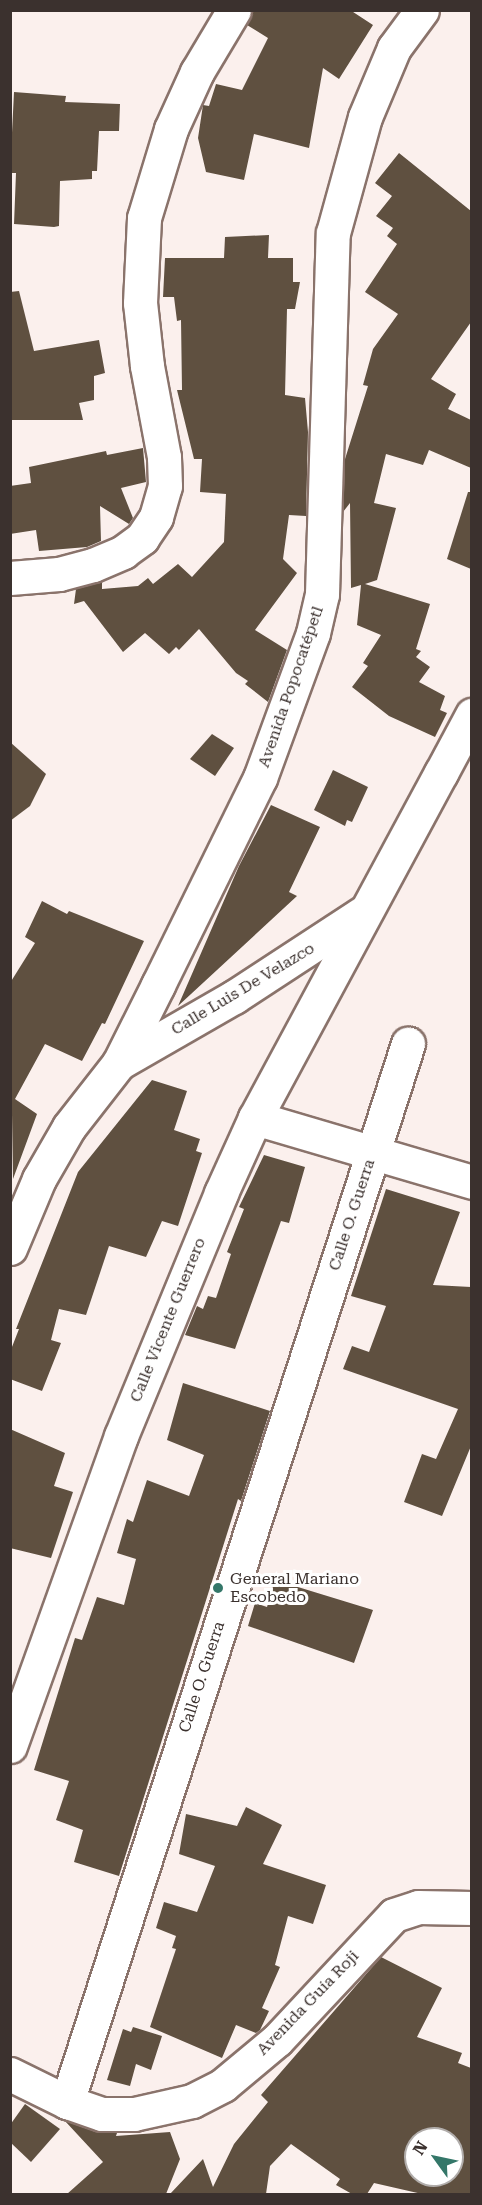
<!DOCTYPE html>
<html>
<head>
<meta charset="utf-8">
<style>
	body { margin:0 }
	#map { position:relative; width:482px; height:2205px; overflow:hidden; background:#fbf0ed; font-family:"Roboto Serif",serif }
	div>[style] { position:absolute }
	.building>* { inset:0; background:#5f5040 }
	.roads { filter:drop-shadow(2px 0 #8a736b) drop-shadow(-2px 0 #8a736b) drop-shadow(0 2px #8a736b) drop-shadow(0 -2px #8a736b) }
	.minor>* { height:33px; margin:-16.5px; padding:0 16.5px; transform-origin:16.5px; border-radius:16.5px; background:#fff }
	.tertiary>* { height:33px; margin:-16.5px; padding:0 16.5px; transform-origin:16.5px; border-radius:16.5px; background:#fff }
	.dots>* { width:16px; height:16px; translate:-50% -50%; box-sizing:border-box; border:3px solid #fff; border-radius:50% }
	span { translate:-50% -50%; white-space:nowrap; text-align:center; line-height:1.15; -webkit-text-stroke:6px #fff; paint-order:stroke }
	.street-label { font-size:16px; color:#3b312e }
	.poi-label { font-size:16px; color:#3b312e }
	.left { translate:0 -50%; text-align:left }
	.frame { position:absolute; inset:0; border:12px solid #3b312e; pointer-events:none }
	.north { position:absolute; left:404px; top:2127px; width:60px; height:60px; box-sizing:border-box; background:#fff; border:2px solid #b1adab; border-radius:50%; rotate:303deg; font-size:16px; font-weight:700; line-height:24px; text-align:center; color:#3b312e }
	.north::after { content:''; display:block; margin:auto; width:21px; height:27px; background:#347769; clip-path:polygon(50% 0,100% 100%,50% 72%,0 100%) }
</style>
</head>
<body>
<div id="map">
	<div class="building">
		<div style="clip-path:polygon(253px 10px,350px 10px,373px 25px,339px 79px,323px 68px,309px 148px,254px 134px,244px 180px,206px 172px,198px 138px,203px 105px,209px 106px,216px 84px,242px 90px,268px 38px,247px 25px)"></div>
		<div style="clip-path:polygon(14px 92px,66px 96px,65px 102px,120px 104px,119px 131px,99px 131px,97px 171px,92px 171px,92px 179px,60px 181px,59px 226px,54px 227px,14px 224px,16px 173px,10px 173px)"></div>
		<div style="clip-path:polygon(399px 153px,471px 211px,471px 322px,431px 379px,456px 394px,448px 409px,471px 420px,471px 468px,429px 450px,423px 465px,386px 454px,374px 503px,396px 508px,377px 580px,365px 584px,430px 604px,416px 649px,421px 651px,416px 657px,430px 667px,419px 682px,445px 696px,440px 710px,447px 713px,435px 737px,389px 716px,352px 687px,368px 666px,363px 663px,381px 635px,357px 625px,361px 585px,351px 588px,350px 503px,343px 512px,345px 459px,368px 386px,363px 385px,373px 349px,398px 314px,365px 292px,397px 244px,387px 236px,393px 228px,376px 216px,392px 196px,375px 183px)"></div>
		<div style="clip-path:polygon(269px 235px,268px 258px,293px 258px,293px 282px,300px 282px,295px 309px,287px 309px,285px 395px,305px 398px,308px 432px,306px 516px,289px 515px,283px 559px,297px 573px,255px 630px,287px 650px,268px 702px,245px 684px,248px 681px,236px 673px,199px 629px,179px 650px,176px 647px,169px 654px,145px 633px,123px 652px,84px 601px,74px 604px,76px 589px,102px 582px,102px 589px,138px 586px,148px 578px,153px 584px,178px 564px,192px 577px,224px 542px,226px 494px,200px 492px,202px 459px,194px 459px,177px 390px,182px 390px,181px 320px,177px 321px,174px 297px,163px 297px,165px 258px,224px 258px,225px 237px)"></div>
		<div style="clip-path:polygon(19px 291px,34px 351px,99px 340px,105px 373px,94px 376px,94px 400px,79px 403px,83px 420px,10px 420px,10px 292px)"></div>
		<div style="clip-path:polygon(143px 448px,146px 482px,121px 488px,133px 518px,129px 524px,100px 506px,101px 541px,87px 547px,39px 551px,36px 530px,10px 534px,10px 486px,31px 483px,29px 467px,106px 451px,107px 455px)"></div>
		<div style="clip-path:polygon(468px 492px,471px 492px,471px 569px,447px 559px)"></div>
		<div style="clip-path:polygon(212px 734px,234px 748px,215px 776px,190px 759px)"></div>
		<div style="clip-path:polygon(10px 742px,46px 774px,30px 806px,10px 821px)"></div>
		<div style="clip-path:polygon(333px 770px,368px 787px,352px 822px,347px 820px,345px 826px,314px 810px)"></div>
		<div style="clip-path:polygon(271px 805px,320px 827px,289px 892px,297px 896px,178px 1006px,239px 866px)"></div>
		<div style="clip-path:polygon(42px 901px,67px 914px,69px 911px,144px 941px,105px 1024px,102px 1023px,82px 1061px,45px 1044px,15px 1099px,37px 1114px,13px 1179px,10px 983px,35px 943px,25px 937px)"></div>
		<div style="clip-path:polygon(152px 1080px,187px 1091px,174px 1130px,200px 1139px,196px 1151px,202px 1153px,178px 1226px,162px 1221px,146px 1257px,109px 1246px,86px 1315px,59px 1309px,51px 1340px,61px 1343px,42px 1391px,10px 1379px,10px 1352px,19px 1329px,16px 1329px,78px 1172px)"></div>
		<div style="clip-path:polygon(264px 1155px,305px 1167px,289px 1223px,281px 1221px,235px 1349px,185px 1335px,197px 1306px,203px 1309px,208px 1296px,216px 1298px,231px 1254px,227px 1252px,244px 1209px,239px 1207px)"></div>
		<div style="clip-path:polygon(386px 1189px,460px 1212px,433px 1285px,471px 1287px,471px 1446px,442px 1516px,404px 1502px,422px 1454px,436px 1459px,458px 1409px,343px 1369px,352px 1346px,369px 1352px,386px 1306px,351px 1296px)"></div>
		<div style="clip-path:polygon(183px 1383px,270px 1411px,241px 1501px,238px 1499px,119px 1876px,74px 1862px,83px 1830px,56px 1820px,69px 1781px,34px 1770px,75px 1638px,82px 1640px,97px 1597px,124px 1605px,136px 1559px,117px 1553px,127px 1519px,133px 1522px,147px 1480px,189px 1496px,204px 1455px,167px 1440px)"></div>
		<div style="clip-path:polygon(10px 1429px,65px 1453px,54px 1486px,73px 1492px,51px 1558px,10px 1548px)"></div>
		<div style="clip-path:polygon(275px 1580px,373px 1610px,354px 1663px,248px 1626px,255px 1603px,267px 1607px)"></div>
		<div style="clip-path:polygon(246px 1807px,282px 1825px,263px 1864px,326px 1885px,313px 1924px,288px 1916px,275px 1965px,280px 1967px,262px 2008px,269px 2011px,260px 2030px,256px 2033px,236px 2025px,222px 2058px,150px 2027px,176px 1949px,172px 1948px,176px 1936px,156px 1928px,164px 1902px,197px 1912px,215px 1866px,179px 1854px,186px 1814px,237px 1826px)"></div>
		<div style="clip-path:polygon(evenodd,381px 1957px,442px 1988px,417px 2037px,462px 2053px,458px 2063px,471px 2068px,471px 2194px,422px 2194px,374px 2183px,367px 2194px,352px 2194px,336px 2185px,340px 2179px,291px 2144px,270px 2166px,266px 2194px,170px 2194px,203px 2159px,213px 2187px,234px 2144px,268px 2102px,261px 2095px,381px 1957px,416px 2139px,452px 2139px,452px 2175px,416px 2175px,416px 2139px)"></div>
		<div style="clip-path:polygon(133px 2027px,162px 2036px,151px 2070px,136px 2064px,130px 2086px,107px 2080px,123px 2029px,131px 2032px)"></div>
		<div style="clip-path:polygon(25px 2104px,60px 2129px,31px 2162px,10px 2142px,10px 2125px)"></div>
		<div style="clip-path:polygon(65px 2121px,96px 2132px,117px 2133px,116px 2136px,170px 2132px,180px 2159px,166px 2194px,67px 2194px,103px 2162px)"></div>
	</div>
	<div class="roads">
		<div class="minor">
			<div style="left:119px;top:1063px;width:133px;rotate:-29.9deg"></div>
			<div style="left:234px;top:997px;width:152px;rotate:-33.2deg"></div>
			<div style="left:255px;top:1118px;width:226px;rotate:16.4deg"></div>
			<div style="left:10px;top:1248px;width:75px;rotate:-67.2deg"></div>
			<div style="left:39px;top:1179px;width:60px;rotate:-60deg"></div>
			<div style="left:69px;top:1127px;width:81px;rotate:-52deg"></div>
			<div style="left:119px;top:1063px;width:87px;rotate:-63.4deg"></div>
			<div style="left:158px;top:985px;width:231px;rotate:-63.8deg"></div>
			<div style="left:260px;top:778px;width:154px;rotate:-69.9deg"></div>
			<div style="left:313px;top:633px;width:40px;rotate:-77deg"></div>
			<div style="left:322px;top:594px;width:361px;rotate:-88.3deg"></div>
			<div style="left:333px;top:233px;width:120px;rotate:-74.6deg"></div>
			<div style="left:365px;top:117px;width:75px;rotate:-67.2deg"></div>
			<div style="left:394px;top:48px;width:47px;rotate:-53.6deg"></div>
			<div style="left:10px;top:1746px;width:329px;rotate:-70.3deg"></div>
			<div style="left:121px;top:1436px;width:263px;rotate:-67.6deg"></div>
			<div style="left:221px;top:1193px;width:82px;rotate:-65.6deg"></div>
			<div style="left:255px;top:1118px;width:392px;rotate:-61.7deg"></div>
			<div style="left:10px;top:2074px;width:64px;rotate:26.2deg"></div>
			<div style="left:67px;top:2102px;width:37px;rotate:19deg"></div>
			<div style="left:102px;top:2114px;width:32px"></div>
			<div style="left:134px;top:2114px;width:59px;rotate:-12.6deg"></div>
			<div style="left:192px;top:2101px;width:35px;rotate:-27deg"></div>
			<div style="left:223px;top:2085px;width:70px;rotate:-39.8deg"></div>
			<div style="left:277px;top:2040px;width:171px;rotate:-46.9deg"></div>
			<div style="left:394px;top:1915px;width:25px;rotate:-18deg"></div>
			<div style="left:418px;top:1907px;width:54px;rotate:1.1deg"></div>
			<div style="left:67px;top:2102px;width:1112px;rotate:-72.14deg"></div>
		</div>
		<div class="tertiary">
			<div style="left:10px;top:578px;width:49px;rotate:-4.7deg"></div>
			<div style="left:59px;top:574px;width:35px;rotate:-15deg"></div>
			<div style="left:93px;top:565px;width:33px;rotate:-23deg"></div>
			<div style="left:123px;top:552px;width:24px;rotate:-36deg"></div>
			<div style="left:142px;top:538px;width:25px;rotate:-56deg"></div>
			<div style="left:156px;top:517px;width:32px;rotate:-74deg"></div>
			<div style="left:165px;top:486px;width:29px;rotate:-92deg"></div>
			<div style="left:164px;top:457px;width:93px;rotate:-100.6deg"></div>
			<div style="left:147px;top:366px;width:63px;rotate:-96.3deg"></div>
			<div style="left:140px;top:303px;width:85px;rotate:-87.3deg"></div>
			<div style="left:144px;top:218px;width:93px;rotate:-73.1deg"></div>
			<div style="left:171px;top:129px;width:63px;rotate:-65.5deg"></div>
			<div style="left:197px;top:72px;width:72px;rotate:-59.2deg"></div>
			<div style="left:441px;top:773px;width:66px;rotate:-61.9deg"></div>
		</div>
	</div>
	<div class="dots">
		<div style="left:218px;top:1588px;background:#347769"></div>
	</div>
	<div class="street-label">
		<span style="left:291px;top:687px;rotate:-71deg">Avenida Popocatépetl</span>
		<span style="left:243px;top:989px;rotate:-31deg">Calle Luis De Velazco</span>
		<span style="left:352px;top:1215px;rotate:-72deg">Calle O. Guerra</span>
		<span style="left:168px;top:1320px;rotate:-68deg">Calle Vicente Guerrero</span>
		<span style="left:202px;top:1677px;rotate:-72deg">Calle O. Guerra</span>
		<span style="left:308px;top:2003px;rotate:-46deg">Avenida Guía Roji</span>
	</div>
	<div class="poi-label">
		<span class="left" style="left:230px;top:1588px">General Mariano<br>Escobedo</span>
	</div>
	<div class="frame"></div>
	<div class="north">N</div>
</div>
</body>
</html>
